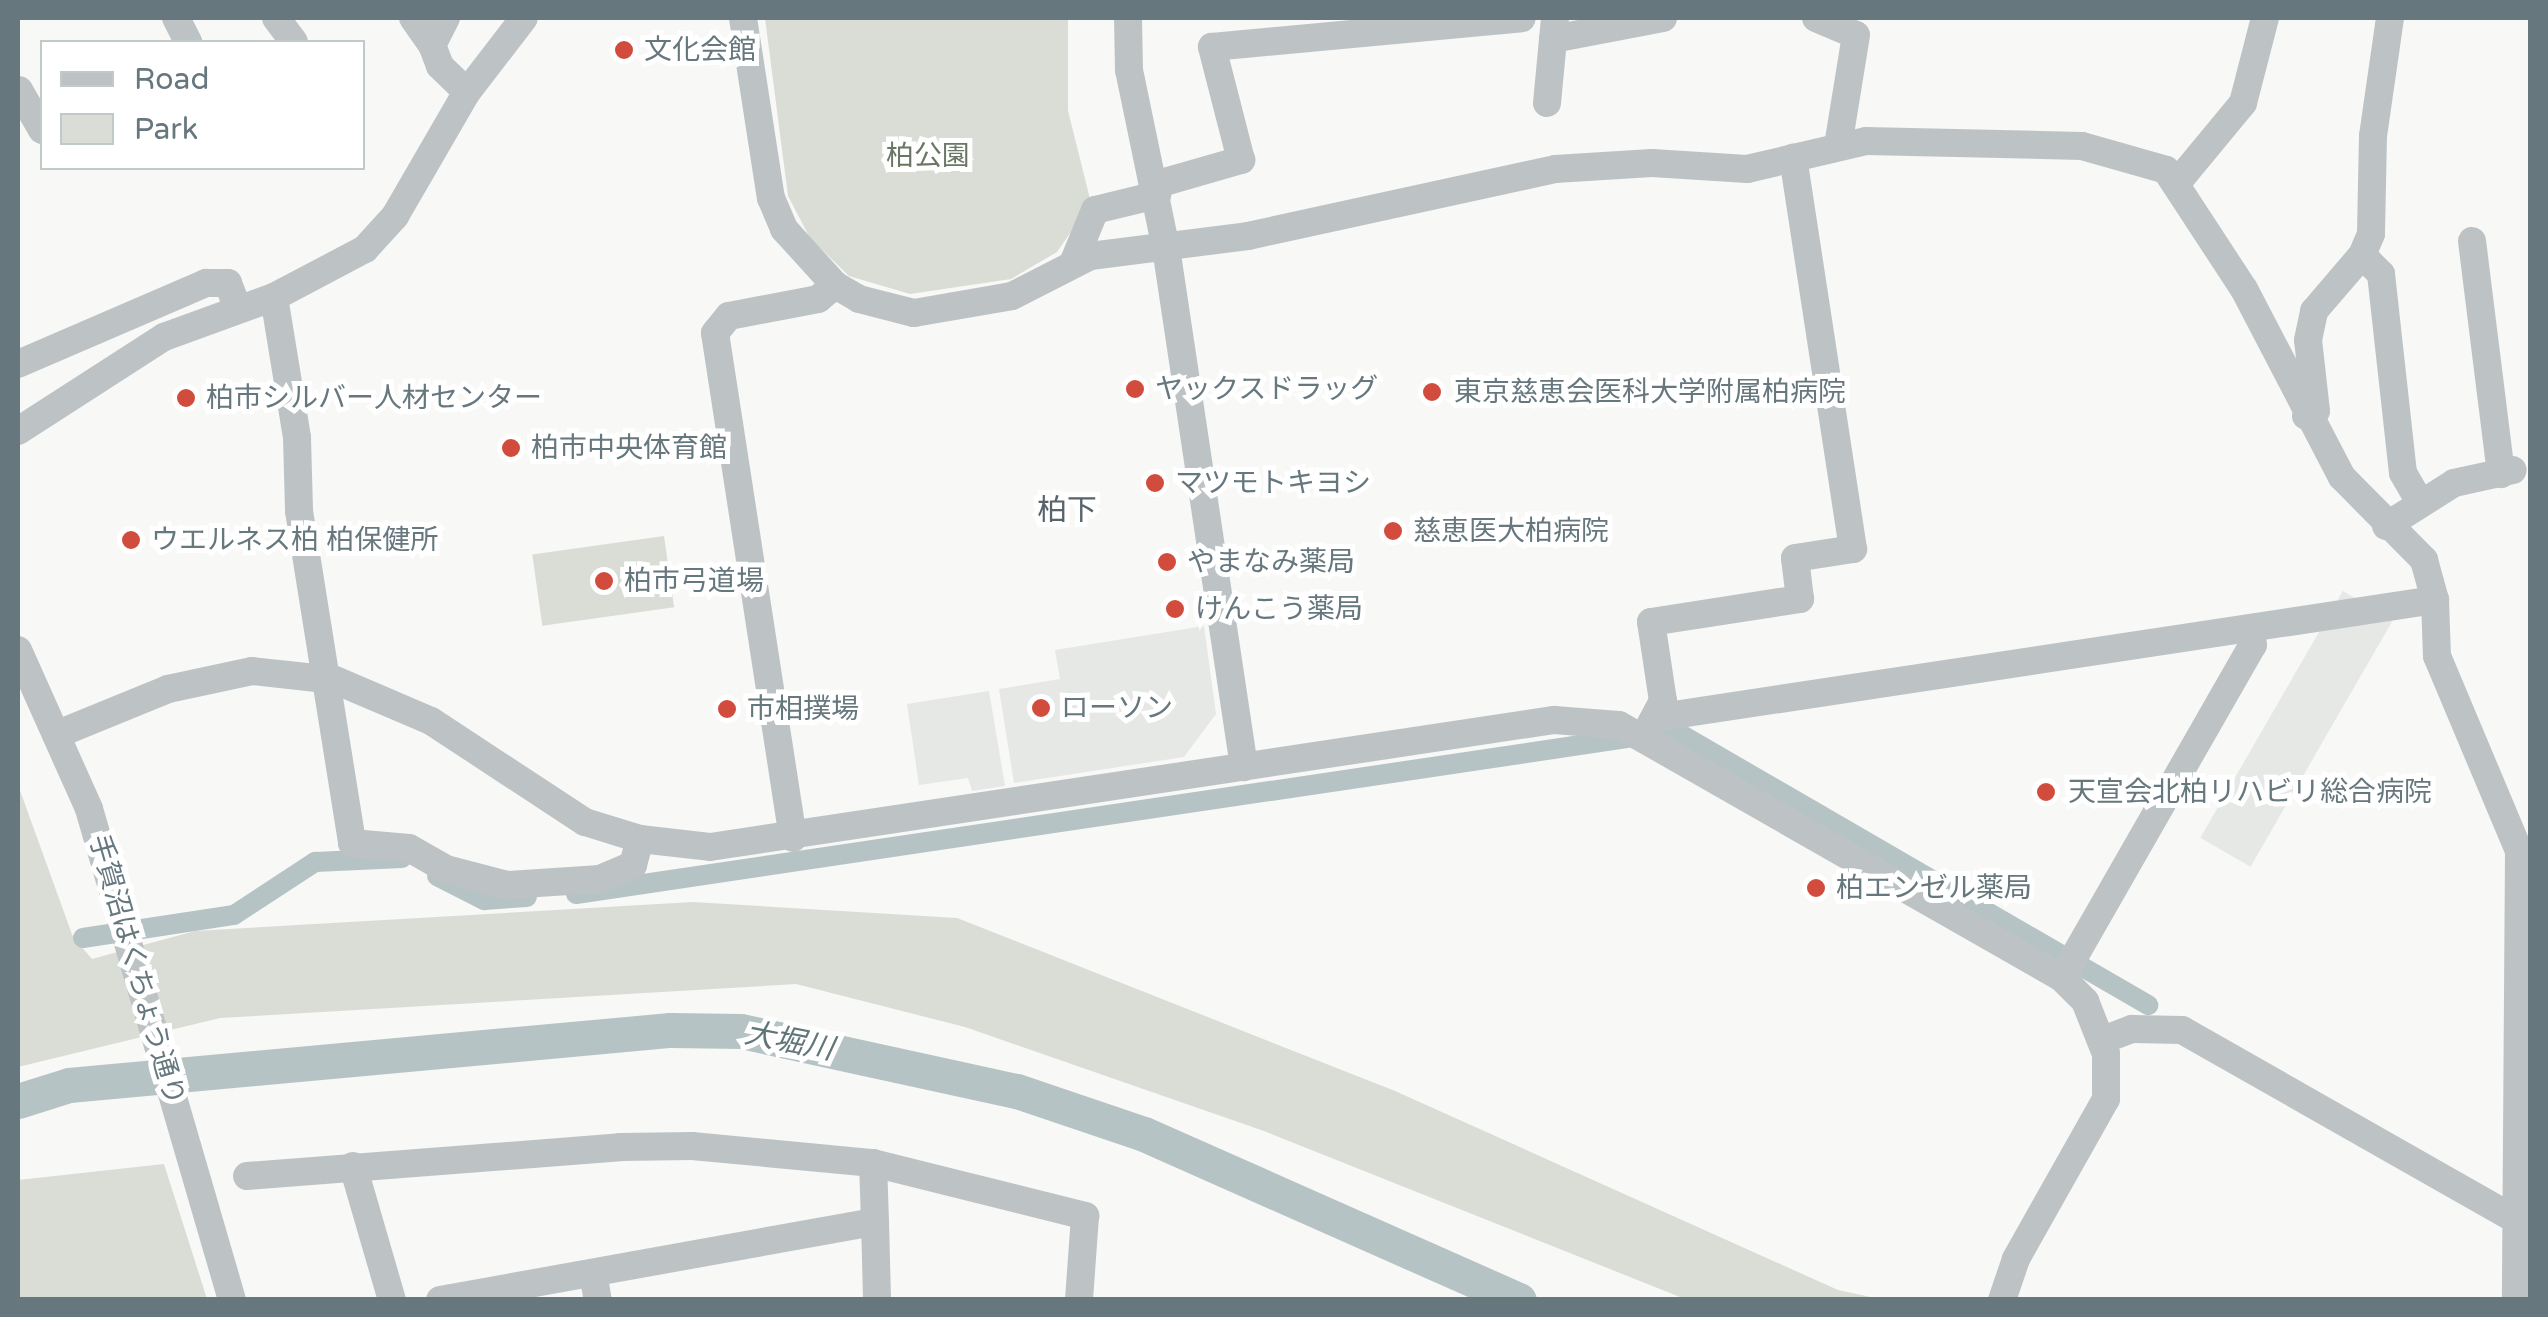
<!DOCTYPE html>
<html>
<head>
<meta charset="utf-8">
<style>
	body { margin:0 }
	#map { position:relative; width:2548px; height:1317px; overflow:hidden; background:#f8f8f6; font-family:"Varela Round","Noto Sans JP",sans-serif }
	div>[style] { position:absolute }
	.built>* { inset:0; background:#e6e8e6; transform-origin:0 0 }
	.green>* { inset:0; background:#d9ddd6; transform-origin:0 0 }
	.canal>* { height:20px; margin:-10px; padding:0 10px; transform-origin:10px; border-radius:10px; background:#b6c3c5 }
	.river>* { height:35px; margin:-17.5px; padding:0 17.5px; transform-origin:17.5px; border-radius:17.5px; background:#b6c3c5 }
	.minor>* { height:28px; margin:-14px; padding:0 14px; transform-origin:14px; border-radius:14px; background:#bdc3c5 }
	.minor-bridge>* { height:28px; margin:-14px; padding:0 14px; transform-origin:14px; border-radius:14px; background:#bdc3c5 }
	.dots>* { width:28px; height:28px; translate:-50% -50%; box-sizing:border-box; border:5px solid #fff; border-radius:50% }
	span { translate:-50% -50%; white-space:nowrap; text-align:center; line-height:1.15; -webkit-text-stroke:10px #fff; paint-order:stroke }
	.poi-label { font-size:28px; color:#66777e }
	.left { translate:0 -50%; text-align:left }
	.park-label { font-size:28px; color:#6a7765 }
	.street-label { font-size:28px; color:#66777e }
	.neighbourhood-label { font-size:30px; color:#58646a }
	.water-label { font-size:30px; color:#617678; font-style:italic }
	.frame { position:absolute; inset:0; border:20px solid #66777e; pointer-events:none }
	.legend { position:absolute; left:40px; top:40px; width:325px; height:130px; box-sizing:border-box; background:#fff; border:2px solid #c2c9cb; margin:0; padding:12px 18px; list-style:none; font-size:30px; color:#66777e }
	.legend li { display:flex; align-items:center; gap:20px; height:50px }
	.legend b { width:50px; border:2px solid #c2c9cb }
</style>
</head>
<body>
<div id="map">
	<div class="built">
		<div style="left:2393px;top:620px;width:285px;height:58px;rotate:120deg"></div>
		<div style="clip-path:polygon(1204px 626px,1216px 714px,1184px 757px,1014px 783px,999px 689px,1060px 679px,1055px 650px)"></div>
		<div style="clip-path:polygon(989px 691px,1005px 786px,972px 791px,968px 778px,919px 785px,907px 704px)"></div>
	</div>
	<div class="green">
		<div style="clip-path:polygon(765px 18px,1068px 18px,1068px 111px,1091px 203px,1057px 252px,1011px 279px,910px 294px,849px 276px,810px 238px,788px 196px)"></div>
		<div style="left:664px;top:536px;width:72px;height:133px;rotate:82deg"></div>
		<div style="clip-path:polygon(18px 785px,73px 937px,92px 959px,195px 931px,693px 902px,957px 918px,1395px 1091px,1838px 1290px,1880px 1299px,1685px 1299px,1264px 1131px,965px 1027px,796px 984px,220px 1018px,18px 1067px)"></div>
		<div style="clip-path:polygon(164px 1164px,207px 1299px,18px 1299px,18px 1180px)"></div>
	</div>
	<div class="canal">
		<div style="left:437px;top:876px;width:53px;rotate:27.1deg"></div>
		<div style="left:484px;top:900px;width:43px;rotate:-4deg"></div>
		<div style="left:576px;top:894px;width:1111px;rotate:-8.44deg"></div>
		<div style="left:1675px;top:731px;width:547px;rotate:30.08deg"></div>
		<div style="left:83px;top:938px;width:153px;rotate:-8.7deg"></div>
		<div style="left:234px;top:915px;width:97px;rotate:-33.2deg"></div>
		<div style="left:315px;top:862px;width:87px;rotate:-2.6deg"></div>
	</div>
	<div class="river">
		<div style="left:18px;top:1101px;width:53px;rotate:-17.4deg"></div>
		<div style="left:69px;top:1085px;width:604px;rotate:-5.23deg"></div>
		<div style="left:670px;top:1030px;width:71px;rotate:0.8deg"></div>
		<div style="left:741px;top:1031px;width:282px;rotate:12.3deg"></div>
		<div style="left:1017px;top:1091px;width:134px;rotate:18.7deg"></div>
		<div style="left:1144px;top:1134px;width:410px;rotate:23.9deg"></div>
	</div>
	<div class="minor">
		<div style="left:176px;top:18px;width:27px;rotate:63deg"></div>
		<div style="left:276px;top:18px;width:30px;rotate:53deg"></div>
		<div style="left:413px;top:18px;width:33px;rotate:55deg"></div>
		<div style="left:446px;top:18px;width:30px;rotate:117deg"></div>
		<div style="left:432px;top:45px;width:22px;rotate:69deg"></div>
		<div style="left:440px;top:66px;width:37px;rotate:44deg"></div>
		<div style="left:743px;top:18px;width:182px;rotate:81.2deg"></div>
		<div style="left:771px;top:198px;width:34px;rotate:67deg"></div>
		<div style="left:784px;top:229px;width:76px;rotate:47.7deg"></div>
		<div style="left:835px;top:285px;width:28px;rotate:30deg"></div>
		<div style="left:859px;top:299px;width:57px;rotate:14.3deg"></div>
		<div style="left:914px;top:313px;width:99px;rotate:-9.8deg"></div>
		<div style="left:1012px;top:296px;width:88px;rotate:-27.1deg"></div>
		<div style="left:1090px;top:256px;width:159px;rotate:-7.2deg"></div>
		<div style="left:1248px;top:236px;width:314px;rotate:-12.3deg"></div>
		<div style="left:1555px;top:169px;width:97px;rotate:-3.5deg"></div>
		<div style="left:1652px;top:163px;width:95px;rotate:3.6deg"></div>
		<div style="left:1747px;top:169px;width:122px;rotate:-13.2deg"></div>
		<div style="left:1866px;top:141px;width:216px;rotate:1.3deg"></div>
		<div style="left:2082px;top:146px;width:87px;rotate:15.9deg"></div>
		<div style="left:2166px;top:170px;width:142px;rotate:56.8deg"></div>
		<div style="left:2244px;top:289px;width:212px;rotate:62.5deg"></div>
		<div style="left:2342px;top:477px;width:117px;rotate:45.3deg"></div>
		<div style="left:2424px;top:560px;width:41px;rotate:74.6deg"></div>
		<div style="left:2435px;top:600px;width:56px;rotate:88deg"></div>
		<div style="left:2437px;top:656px;width:212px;rotate:67.2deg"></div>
		<div style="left:2519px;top:851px;width:449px;rotate:90.4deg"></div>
		<div style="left:1128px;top:18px;width:52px;rotate:88.9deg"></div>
		<div style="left:1129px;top:70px;width:182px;rotate:78.3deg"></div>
		<div style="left:1166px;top:248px;width:525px;rotate:81.45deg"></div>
		<div style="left:1816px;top:18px;width:43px;rotate:23deg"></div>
		<div style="left:1856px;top:35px;width:112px;rotate:99.2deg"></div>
		<div style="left:2390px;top:18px;width:119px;rotate:98.2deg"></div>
		<div style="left:2373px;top:136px;width:98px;rotate:91.2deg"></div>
		<div style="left:2371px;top:234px;width:23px;rotate:113deg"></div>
		<div style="left:2362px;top:255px;width:27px;rotate:45deg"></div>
		<div style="left:2381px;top:274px;width:200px;rotate:83.7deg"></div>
		<div style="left:2403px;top:473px;width:34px;rotate:60deg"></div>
		<div style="left:1553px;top:39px;width:112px;rotate:-10.8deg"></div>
		<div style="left:19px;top:90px;width:46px;rotate:60.1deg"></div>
		<div style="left:1547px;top:103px;width:85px;rotate:-84.6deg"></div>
		<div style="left:2176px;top:184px;width:105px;rotate:-50.4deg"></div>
		<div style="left:2243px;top:103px;width:88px;rotate:-75.5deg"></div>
		<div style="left:1154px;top:185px;width:91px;rotate:-16deg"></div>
		<div style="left:1241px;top:160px;width:117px;rotate:-104.4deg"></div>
		<div style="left:1212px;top:47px;width:311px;rotate:-5.3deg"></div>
		<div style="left:2472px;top:241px;width:235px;rotate:82.9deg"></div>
		<div style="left:1074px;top:261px;width:55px;rotate:-67.6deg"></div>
		<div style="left:1095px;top:210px;width:64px;rotate:-13.6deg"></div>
		<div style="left:274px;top:297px;width:143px;rotate:80.7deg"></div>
		<div style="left:297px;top:438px;width:73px;rotate:88.4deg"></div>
		<div style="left:299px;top:511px;width:336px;rotate:80.9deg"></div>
		<div style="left:352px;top:843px;width:57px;rotate:5deg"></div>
		<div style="left:409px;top:848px;width:43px;rotate:29.6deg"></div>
		<div style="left:446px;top:869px;width:63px;rotate:14.7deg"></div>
		<div style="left:507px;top:885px;width:93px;rotate:-3.7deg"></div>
		<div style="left:600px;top:879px;width:36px;rotate:-23deg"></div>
		<div style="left:633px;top:865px;width:27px;rotate:-75deg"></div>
		<div style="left:18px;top:364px;width:205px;rotate:-23.3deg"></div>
		<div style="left:206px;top:283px;width:22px"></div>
		<div style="left:228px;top:283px;width:26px;rotate:69deg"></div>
		<div style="left:2306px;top:416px;width:11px;rotate:-27deg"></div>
		<div style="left:2316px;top:411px;width:71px;rotate:-96.4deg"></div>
		<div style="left:2308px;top:340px;width:30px;rotate:-78deg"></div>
		<div style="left:2314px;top:311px;width:74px;rotate:-49.4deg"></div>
		<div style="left:18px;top:431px;width:174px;rotate:-32.8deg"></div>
		<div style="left:164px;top:337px;width:117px;rotate:-20deg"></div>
		<div style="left:274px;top:297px;width:103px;rotate:-27.8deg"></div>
		<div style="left:365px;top:249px;width:45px;rotate:-47.7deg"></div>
		<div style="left:395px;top:216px;width:143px;rotate:-59.9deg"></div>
		<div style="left:467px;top:92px;width:93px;rotate:-52.4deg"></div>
		<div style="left:2386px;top:526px;width:80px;rotate:-32.3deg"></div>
		<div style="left:2454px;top:483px;width:60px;rotate:-12.4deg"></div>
		<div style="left:18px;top:650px;width:174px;rotate:65.9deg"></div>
		<div style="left:89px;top:809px;width:511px;rotate:73.76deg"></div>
		<div style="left:1658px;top:711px;width:10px;rotate:29deg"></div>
		<div style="left:1667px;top:716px;width:777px;rotate:-8.59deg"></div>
		<div style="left:431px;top:721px;width:184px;rotate:33.3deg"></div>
		<div style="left:585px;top:822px;width:58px;rotate:17.2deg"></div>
		<div style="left:640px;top:839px;width:70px;rotate:6.5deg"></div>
		<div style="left:710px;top:847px;width:854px;rotate:-8.56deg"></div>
		<div style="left:1554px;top:720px;width:65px;rotate:4.4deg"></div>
		<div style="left:1619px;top:725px;width:510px;rotate:29.73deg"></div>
		<div style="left:2062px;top:978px;width:33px;rotate:45deg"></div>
		<div style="left:2085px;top:1001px;width:57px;rotate:68.4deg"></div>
		<div style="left:2106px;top:1054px;width:45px;rotate:90deg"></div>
		<div style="left:2106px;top:1099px;width:184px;rotate:119.4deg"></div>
		<div style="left:2016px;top:1259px;width:43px;rotate:108.9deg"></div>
		<div style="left:1649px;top:727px;width:30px;rotate:-62deg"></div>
		<div style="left:1663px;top:701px;width:80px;rotate:-98.6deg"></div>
		<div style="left:1651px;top:622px;width:151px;rotate:-8.8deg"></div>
		<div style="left:1800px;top:599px;width:41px;rotate:-97deg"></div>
		<div style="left:1795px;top:558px;width:59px;rotate:-8.8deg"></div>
		<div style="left:1853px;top:549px;width:396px;rotate:-98.7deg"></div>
		<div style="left:793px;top:838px;width:511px;rotate:-98.78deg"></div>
		<div style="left:715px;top:333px;width:22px;rotate:-51deg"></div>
		<div style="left:729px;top:316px;width:91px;rotate:-10.8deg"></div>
		<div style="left:818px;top:299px;width:22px;rotate:-39deg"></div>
		<div style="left:2062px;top:978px;width:384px;rotate:-60.2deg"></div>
		<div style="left:2253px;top:645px;width:14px;rotate:-102deg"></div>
		<div style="left:2103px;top:1040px;width:31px;rotate:-21deg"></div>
		<div style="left:2132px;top:1029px;width:50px;rotate:1.1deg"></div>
		<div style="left:2182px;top:1030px;width:399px;rotate:29.6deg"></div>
		<div style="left:353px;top:1166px;width:140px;rotate:73.8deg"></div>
		<div style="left:247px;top:1176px;width:374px;rotate:-4.4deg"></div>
		<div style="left:620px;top:1147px;width:72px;rotate:-0.8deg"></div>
		<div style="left:692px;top:1146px;width:182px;rotate:5.4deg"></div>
		<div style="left:873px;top:1163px;width:219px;rotate:14deg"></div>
		<div style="left:1085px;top:1216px;width:84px;rotate:94.1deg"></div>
		<div style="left:875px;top:1222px;width:78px;rotate:88.5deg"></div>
		<div style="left:593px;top:1273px;width:27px;rotate:80deg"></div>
		<div style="left:440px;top:1300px;width:442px;rotate:-10.2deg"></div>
		<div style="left:875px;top:1222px;width:59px;rotate:-91.9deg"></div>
	</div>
	<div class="minor-bridge">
		<div style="left:58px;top:734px;width:119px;rotate:-22.2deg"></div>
		<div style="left:168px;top:689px;width:86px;rotate:-12.1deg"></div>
		<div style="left:252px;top:671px;width:83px;rotate:6.2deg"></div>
		<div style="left:335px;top:680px;width:104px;rotate:23.1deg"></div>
	</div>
	<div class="dots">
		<div style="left:624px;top:50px;background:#d24c3d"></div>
		<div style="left:1135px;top:389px;background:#d24c3d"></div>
		<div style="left:1432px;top:392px;background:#d24c3d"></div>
		<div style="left:186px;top:398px;background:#d24c3d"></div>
		<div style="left:511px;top:448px;background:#d24c3d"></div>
		<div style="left:1155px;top:483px;background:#d24c3d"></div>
		<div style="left:1393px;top:531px;background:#d24c3d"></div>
		<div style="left:131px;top:540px;background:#d24c3d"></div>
		<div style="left:1167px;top:562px;background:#d24c3d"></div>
		<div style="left:604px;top:581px;background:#d24c3d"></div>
		<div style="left:1175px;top:609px;background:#d24c3d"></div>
		<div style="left:1041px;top:708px;background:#d24c3d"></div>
		<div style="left:727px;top:709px;background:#d24c3d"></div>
		<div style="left:2046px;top:792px;background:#d24c3d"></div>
		<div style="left:1816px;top:888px;background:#d24c3d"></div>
	</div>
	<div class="poi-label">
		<span class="left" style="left:644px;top:50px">文化会館</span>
		<span class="left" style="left:1155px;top:389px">ヤックスドラッグ</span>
		<span class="left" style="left:1454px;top:392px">東京慈恵会医科大学附属柏病院</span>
		<span class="left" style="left:206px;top:398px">柏市シルバー人材センター</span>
		<span class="left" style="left:531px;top:448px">柏市中央体育館</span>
		<span class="left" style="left:1175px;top:483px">マツモトキヨシ</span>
		<span class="left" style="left:1413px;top:531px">慈恵医大柏病院</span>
		<span class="left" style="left:151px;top:540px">ウエルネス柏 柏保健所</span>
		<span class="left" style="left:1187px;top:562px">やまなみ薬局</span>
		<span class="left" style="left:624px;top:581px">柏市弓道場</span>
		<span class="left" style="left:1195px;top:609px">けんこう薬局</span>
		<span class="left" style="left:1061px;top:708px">ローソン</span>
		<span class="left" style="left:747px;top:709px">市相撲場</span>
		<span class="left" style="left:2068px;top:792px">天宣会北柏リハビリ総合病院</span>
		<span class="left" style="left:1836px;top:888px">柏エンゼル薬局</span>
	</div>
	<div class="park-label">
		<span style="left:928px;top:156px">柏公園</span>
	</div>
	<div class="street-label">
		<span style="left:137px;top:970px;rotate:74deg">手賀沼はくちょう通り</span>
	</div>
	<div class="neighbourhood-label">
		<span style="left:1067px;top:511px">柏下</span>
	</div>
	<div class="water-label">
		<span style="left:789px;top:1042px;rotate:11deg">大堀川</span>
	</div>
	<div class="frame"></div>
	<ul class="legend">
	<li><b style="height:12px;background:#bdc3c5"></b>Road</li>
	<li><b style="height:28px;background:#d9ddd6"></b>Park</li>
	</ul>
</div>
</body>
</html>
